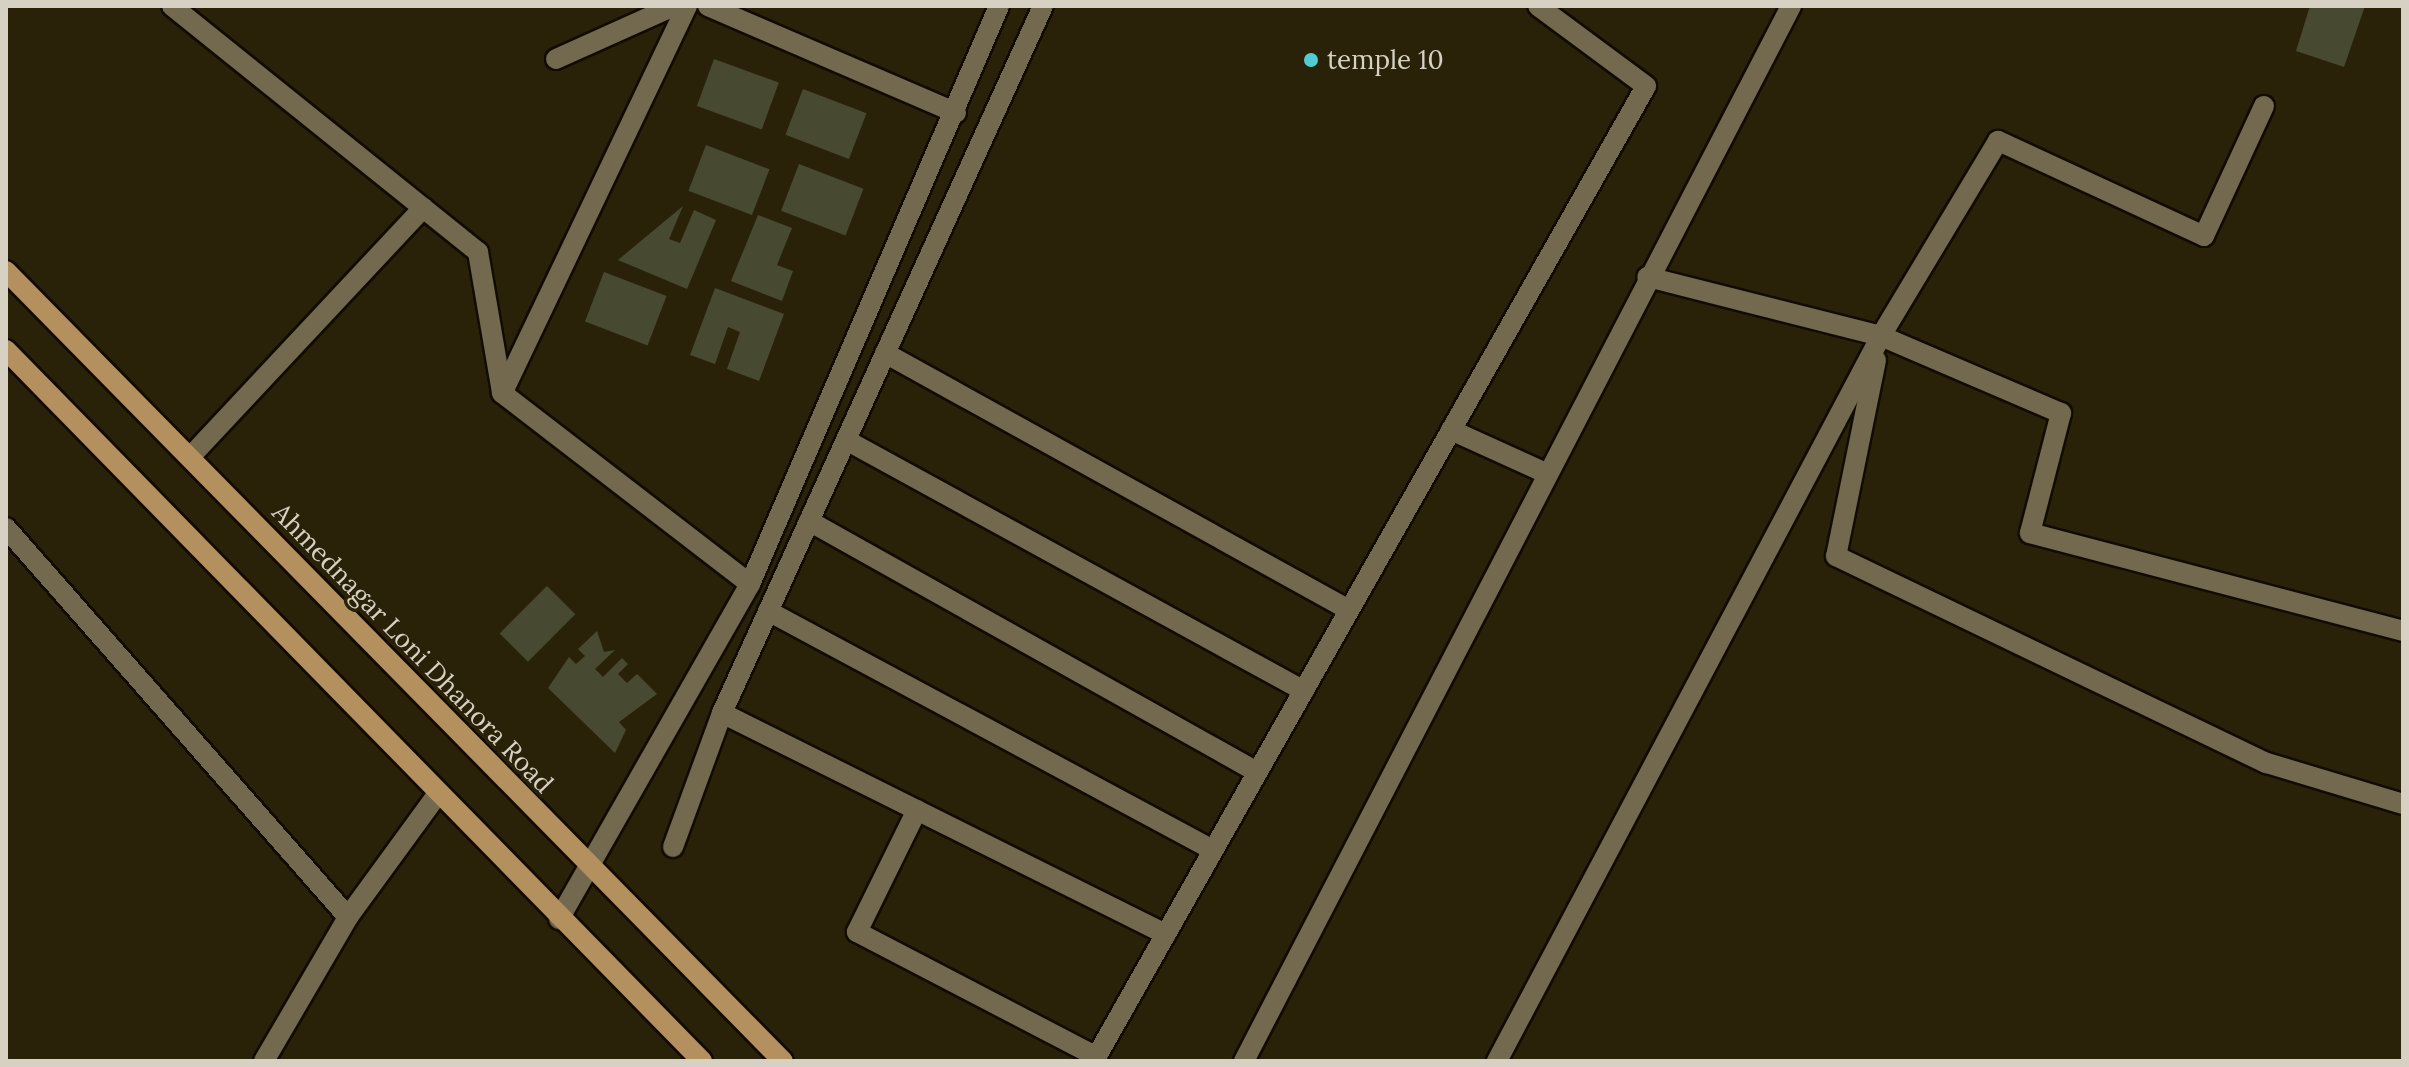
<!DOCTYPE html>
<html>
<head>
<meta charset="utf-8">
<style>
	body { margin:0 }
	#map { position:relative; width:2409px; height:1067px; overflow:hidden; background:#292209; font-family:Lora,serif }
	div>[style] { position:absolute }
	.building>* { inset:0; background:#474a30; transform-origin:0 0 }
	.roads { filter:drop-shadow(2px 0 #120b00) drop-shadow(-2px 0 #120b00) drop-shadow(0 2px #120b00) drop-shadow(0 -2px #120b00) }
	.minor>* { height:20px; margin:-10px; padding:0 10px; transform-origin:10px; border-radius:10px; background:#72694f }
	.major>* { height:20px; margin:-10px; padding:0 10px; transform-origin:10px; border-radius:10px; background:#b4905f }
	.dots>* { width:22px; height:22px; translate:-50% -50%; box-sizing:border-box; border:4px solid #292209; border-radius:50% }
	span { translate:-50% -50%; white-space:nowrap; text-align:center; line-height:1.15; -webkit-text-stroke:7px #292209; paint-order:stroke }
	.poi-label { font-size:26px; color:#d6d1c3 }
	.left { translate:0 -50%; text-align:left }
	.street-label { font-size:26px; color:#d6d1c3 }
	.frame { position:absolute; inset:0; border:8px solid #d6d1c3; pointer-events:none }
</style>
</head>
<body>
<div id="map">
	<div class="building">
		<div style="clip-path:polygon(2310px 6px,2365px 6px,2344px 67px,2296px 51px)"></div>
		<div style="left:714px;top:59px;width:69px;height:50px;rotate:20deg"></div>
		<div style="left:803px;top:89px;width:68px;height:49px;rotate:21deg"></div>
		<div style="left:706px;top:145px;width:68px;height:49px;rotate:21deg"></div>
		<div style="left:799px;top:164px;width:69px;height:50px;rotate:21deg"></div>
		<div style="clip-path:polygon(683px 206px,669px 239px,680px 243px,694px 210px,716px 220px,687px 289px,618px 260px)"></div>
		<div style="clip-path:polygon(758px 215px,792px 228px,777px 265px,793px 271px,782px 301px,731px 281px)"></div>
		<div style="left:604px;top:272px;width:67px;height:53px;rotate:21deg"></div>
		<div style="clip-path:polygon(715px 288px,784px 314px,759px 381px,727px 369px,740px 332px,728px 327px,715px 364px,690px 355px)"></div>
		<div style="left:547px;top:586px;width:40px;height:67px;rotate:45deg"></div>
		<div style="clip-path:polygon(597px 631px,604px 652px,615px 650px,595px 669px,603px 677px,622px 658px,628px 664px,618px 674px,627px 683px,637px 674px,657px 694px,619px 722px,626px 730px,615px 753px,548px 688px,569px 657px,576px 664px,585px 656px,578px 649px)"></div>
	</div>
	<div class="roads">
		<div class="minor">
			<div style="left:172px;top:6px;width:393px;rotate:38.8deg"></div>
			<div style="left:478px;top:252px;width:143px;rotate:80.3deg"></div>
			<div style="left:687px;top:6px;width:429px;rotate:115.5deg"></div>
			<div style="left:502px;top:393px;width:313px;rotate:37.6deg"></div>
			<div style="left:708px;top:6px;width:270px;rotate:23.3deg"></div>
			<div style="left:556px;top:59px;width:129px;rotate:-24.2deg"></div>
			<div style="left:2264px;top:106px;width:143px;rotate:114.8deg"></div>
			<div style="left:2204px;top:236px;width:227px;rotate:-155.2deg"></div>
			<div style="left:1998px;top:141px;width:227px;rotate:121deg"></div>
			<div style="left:1881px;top:336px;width:196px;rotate:23.2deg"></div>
			<div style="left:2061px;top:413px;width:124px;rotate:104.5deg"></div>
			<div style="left:2030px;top:533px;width:386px;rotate:14.7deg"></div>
			<div style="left:885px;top:353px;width:530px;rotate:28.98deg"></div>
			<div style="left:1876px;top:360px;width:200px;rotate:101.5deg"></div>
			<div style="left:1836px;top:556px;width:478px;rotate:25.7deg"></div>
			<div style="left:2267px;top:763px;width:142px;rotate:16.8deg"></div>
			<div style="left:1451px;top:430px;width:104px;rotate:24.4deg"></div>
			<div style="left:846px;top:440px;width:522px;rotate:28.72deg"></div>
			<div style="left:191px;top:456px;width:340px;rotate:-46.9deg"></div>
			<div style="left:809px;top:521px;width:514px;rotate:29.26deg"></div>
			<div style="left:6px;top:528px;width:518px;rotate:48.68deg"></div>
			<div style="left:768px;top:611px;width:505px;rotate:28.24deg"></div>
			<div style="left:722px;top:713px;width:496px;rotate:26.5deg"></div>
			<div style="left:917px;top:810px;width:136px;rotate:116.2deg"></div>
			<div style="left:857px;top:932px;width:271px;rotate:27.5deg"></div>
			<div style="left:673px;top:847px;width:143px;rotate:-69.9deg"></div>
			<div style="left:722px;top:713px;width:776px;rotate:-65.58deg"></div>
			<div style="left:559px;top:919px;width:386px;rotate:-60.3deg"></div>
			<div style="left:750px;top:584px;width:629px;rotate:-66.69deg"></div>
			<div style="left:264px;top:1061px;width:167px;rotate:-59.7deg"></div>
			<div style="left:348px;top:917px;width:151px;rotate:-53.9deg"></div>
			<div style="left:1094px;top:1061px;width:1120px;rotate:-60.48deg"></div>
			<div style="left:1646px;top:86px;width:134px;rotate:-143.5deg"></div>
			<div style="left:1244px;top:1061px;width:1188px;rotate:-62.59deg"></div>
			<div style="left:1497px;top:1061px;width:820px;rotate:-62.09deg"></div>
			<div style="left:1881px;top:336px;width:241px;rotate:-165.8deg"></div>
		</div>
		<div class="major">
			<div style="left:6px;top:271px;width:1108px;rotate:45.48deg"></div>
			<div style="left:6px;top:350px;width:995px;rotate:45.61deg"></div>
		</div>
	</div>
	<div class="dots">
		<div style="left:1311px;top:60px;background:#51ccd2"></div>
	</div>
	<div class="poi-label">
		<span class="left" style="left:1327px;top:60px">temple 10</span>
	</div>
	<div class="street-label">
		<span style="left:413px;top:648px;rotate:46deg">Ahmednagar Loni Dhanora Road</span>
	</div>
	<div class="frame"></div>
</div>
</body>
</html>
